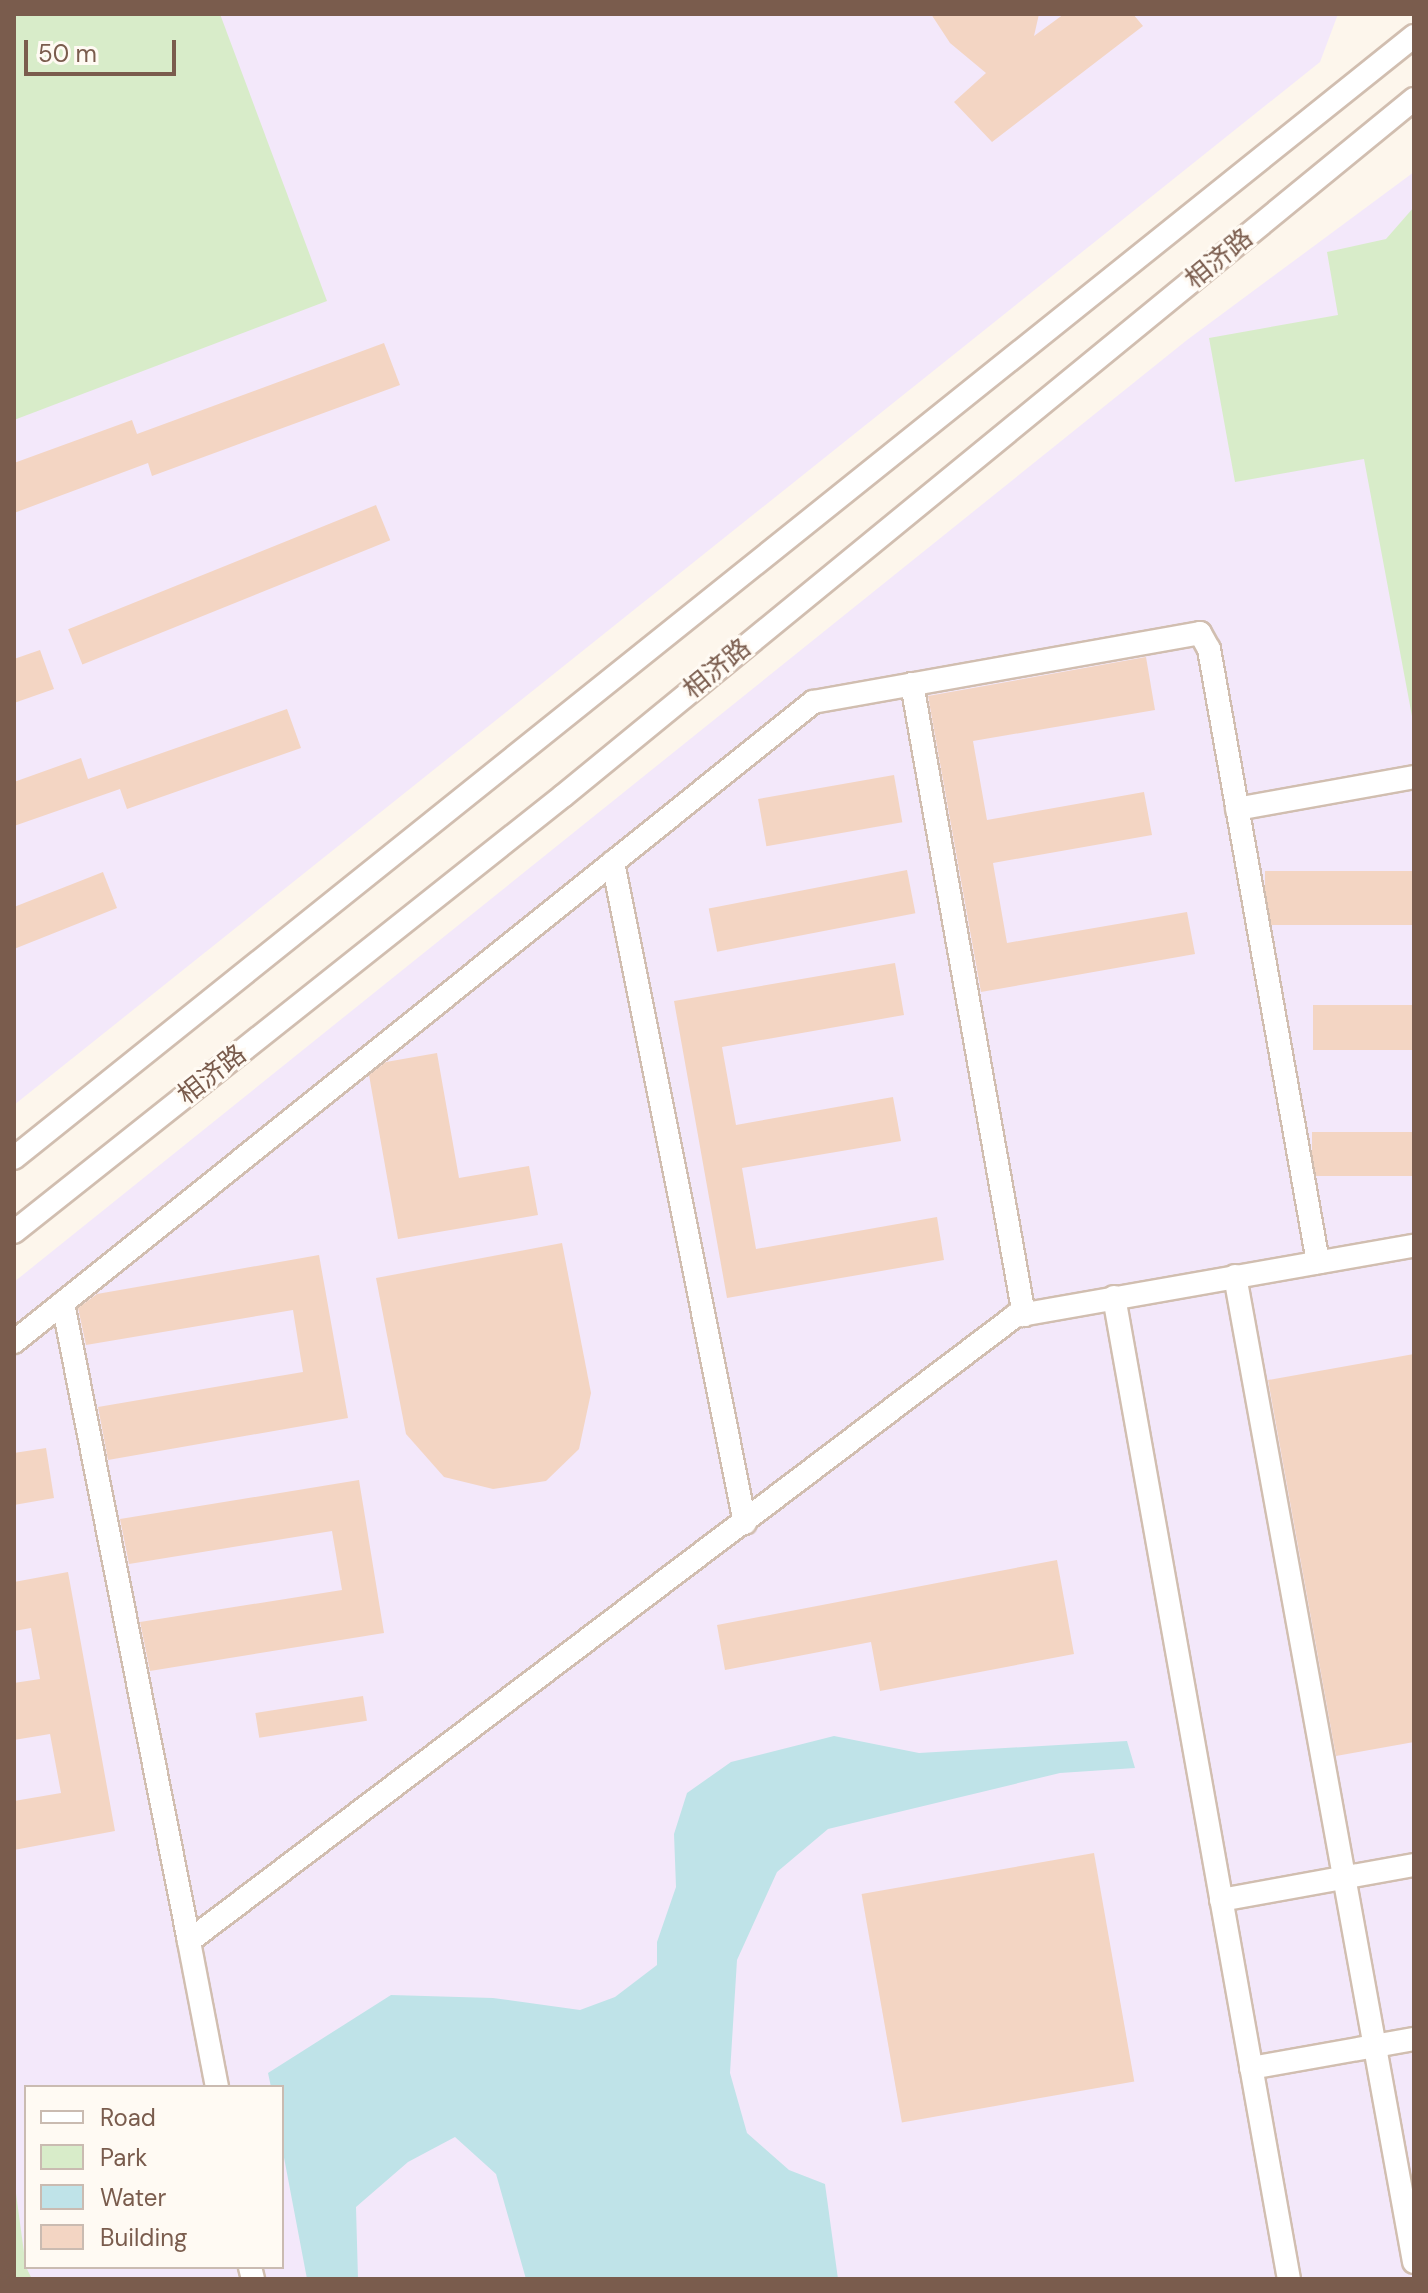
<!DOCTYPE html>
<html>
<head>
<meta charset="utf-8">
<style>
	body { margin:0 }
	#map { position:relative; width:1428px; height:2293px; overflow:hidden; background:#fdf6ec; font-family:"DM Sans","Noto Sans SC",sans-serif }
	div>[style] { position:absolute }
	.education>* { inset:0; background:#f3e8fa }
	.green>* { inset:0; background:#d8ecc9 }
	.water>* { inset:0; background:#bfe3e8 }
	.building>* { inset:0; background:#f3d5c3; transform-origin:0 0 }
	.roads { filter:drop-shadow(2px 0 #d1beb0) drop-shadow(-2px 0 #d1beb0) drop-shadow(0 2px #d1beb0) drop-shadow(0 -2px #d1beb0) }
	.minor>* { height:22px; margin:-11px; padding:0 11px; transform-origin:11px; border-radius:11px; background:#fff }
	span { translate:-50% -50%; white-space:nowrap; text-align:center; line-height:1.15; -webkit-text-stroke:6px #fffaf3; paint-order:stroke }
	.street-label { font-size:26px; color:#7a5c4d }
	.frame { position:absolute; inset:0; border:16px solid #7a5c4d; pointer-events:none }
	.legend { position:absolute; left:24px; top:2085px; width:260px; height:184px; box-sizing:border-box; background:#fffaf3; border:2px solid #cabbb1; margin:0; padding:10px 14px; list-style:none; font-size:24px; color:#7a5c4d }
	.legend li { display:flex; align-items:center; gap:16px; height:40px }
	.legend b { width:40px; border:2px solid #cabbb1 }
	.scale { position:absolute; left:24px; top:40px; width:152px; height:36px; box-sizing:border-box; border:4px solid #7a5c4d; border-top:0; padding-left:10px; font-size:24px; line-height:28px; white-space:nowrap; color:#7a5c4d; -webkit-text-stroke:6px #fffaf3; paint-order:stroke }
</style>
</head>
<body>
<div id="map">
	<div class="education">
		<div style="clip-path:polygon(14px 14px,1338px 14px,1320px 62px,14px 1105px)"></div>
		<div style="clip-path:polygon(evenodd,1414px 172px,1414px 2279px,14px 2279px,14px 1282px,1187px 340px,1414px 172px,26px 2087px,282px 2087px,282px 2267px,26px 2267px,26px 2087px)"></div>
	</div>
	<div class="green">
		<div style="clip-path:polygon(14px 14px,220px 14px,327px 301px,14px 420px)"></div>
		<div style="clip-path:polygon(1414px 207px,1414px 727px,1364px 459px,1235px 482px,1209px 338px,1338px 315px,1327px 252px,1386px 239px)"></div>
		<div style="clip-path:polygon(14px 2179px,26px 2267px,32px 2279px,14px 2279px)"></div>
	</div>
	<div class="water">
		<div style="clip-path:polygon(834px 1736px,919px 1753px,1127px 1741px,1135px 1768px,1060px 1773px,828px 1829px,777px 1872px,737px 1960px,730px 2073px,747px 2133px,789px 2170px,825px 2184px,838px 2279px,526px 2279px,496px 2174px,455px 2137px,408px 2162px,356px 2207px,358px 2279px,307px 2279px,282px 2147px,282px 2087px,271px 2087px,268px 2073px,391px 1995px,493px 1998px,580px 2010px,615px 1997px,657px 1965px,657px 1942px,676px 1887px,674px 1834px,687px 1793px,731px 1762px)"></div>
	</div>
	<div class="building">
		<div style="clip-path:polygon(931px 14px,1039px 14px,1034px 36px,1064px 14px,1133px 14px,1143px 26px,992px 142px,954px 102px,986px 73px,950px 43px)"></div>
		<div style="clip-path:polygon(384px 343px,400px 385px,152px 476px,148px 463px,14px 513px,14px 463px,132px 420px,137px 434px)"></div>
		<div style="left:376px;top:505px;width:38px;height:332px;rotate:68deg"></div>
		<div style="clip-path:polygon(40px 650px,54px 689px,14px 703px,14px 659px)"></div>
		<div style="clip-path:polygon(1146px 657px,1155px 710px,973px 741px,987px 820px,1144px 792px,1152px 835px,993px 863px,1007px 943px,1187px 912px,1195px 954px,981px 992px,928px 696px)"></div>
		<div style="clip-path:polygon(287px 709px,301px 748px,127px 809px,120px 789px,14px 826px,14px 782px,81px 758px,88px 779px)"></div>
		<div style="left:894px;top:775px;width:48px;height:138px;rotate:80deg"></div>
		<div style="left:907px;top:870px;width:44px;height:202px;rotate:79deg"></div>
		<div style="left:1414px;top:871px;width:54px;height:149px;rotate:90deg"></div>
		<div style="clip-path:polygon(103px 872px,117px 908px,14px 949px,14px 907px)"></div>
		<div style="clip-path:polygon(895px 963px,904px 1015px,722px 1047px,736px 1125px,893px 1097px,901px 1141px,742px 1168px,756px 1249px,937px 1217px,944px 1260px,727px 1298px,674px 1001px)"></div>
		<div style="left:1414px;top:1005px;width:45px;height:101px;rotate:90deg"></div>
		<div style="clip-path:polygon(437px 1053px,459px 1178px,529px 1166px,538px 1215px,398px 1239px,369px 1075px,386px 1062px)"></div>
		<div style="left:1414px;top:1132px;width:44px;height:102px;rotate:90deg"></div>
		<div style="clip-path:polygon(562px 1243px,591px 1393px,579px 1449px,546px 1481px,493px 1489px,444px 1477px,406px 1434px,376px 1278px)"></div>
		<div style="clip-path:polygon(319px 1255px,348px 1418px,108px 1460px,98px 1407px,303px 1372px,293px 1310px,86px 1345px,78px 1308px,97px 1294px)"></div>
		<div style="clip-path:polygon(1414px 1354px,1414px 1742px,1336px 1756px,1268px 1380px)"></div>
		<div style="clip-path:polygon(46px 1448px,54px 1498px,14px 1505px,14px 1453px)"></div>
		<div style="clip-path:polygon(359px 1480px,384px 1633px,150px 1671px,140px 1622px,342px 1590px,332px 1531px,129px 1564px,120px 1519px)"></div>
		<div style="clip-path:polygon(1057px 1560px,1074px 1654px,880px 1691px,871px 1642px,725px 1670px,717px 1625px)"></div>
		<div style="clip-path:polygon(68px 1572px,115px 1831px,14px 1850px,14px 1801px,61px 1793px,50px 1734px,14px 1740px,14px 1683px,40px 1679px,31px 1628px,14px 1631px,14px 1582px)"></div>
		<div style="left:363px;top:1696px;width:25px;height:109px;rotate:81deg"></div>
		<div style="left:1094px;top:1853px;width:232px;height:236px;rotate:80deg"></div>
	</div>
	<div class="roads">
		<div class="minor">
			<div style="left:912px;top:684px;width:641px;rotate:79.94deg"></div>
			<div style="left:1237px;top:809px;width:180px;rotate:-10.2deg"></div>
			<div style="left:613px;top:862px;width:674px;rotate:78.71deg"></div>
			<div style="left:14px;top:1158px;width:1794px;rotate:-38.71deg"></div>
			<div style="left:14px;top:1232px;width:701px;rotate:-38.46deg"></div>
			<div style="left:563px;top:796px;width:1100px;rotate:-39.32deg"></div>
			<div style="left:1235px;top:1276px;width:1002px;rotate:79.71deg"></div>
			<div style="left:1114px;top:1297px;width:997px;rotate:79.9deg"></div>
			<div style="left:63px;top:1303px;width:650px;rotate:78.83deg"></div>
			<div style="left:14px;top:1342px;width:1024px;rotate:-38.69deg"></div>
			<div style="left:813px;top:702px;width:393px;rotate:-10.1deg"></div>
			<div style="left:1200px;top:633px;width:18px;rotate:61deg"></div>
			<div style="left:1209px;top:649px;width:623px;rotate:79.92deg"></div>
			<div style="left:1221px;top:1900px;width:196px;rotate:-10.3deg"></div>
			<div style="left:1251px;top:2068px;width:166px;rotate:-10.1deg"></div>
			<div style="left:217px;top:2087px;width:149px;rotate:-100.9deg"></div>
			<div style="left:189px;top:1941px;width:1036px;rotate:-37.11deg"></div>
			<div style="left:1015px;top:1316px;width:405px;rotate:-10deg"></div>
			<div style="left:250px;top:2267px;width:12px;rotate:76deg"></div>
		</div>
	</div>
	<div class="street-label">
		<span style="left:1219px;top:259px;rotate:-39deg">相济路</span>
		<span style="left:717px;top:669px;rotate:-39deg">相济路</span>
		<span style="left:212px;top:1075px;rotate:-38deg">相济路</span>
	</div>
	<div class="frame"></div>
	<ul class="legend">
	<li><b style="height:10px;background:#fff"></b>Road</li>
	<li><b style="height:22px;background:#d8ecc9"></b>Park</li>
	<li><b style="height:22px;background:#bfe3e8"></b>Water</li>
	<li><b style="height:22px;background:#f3d5c3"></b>Building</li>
	</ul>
	<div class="scale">50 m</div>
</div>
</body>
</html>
